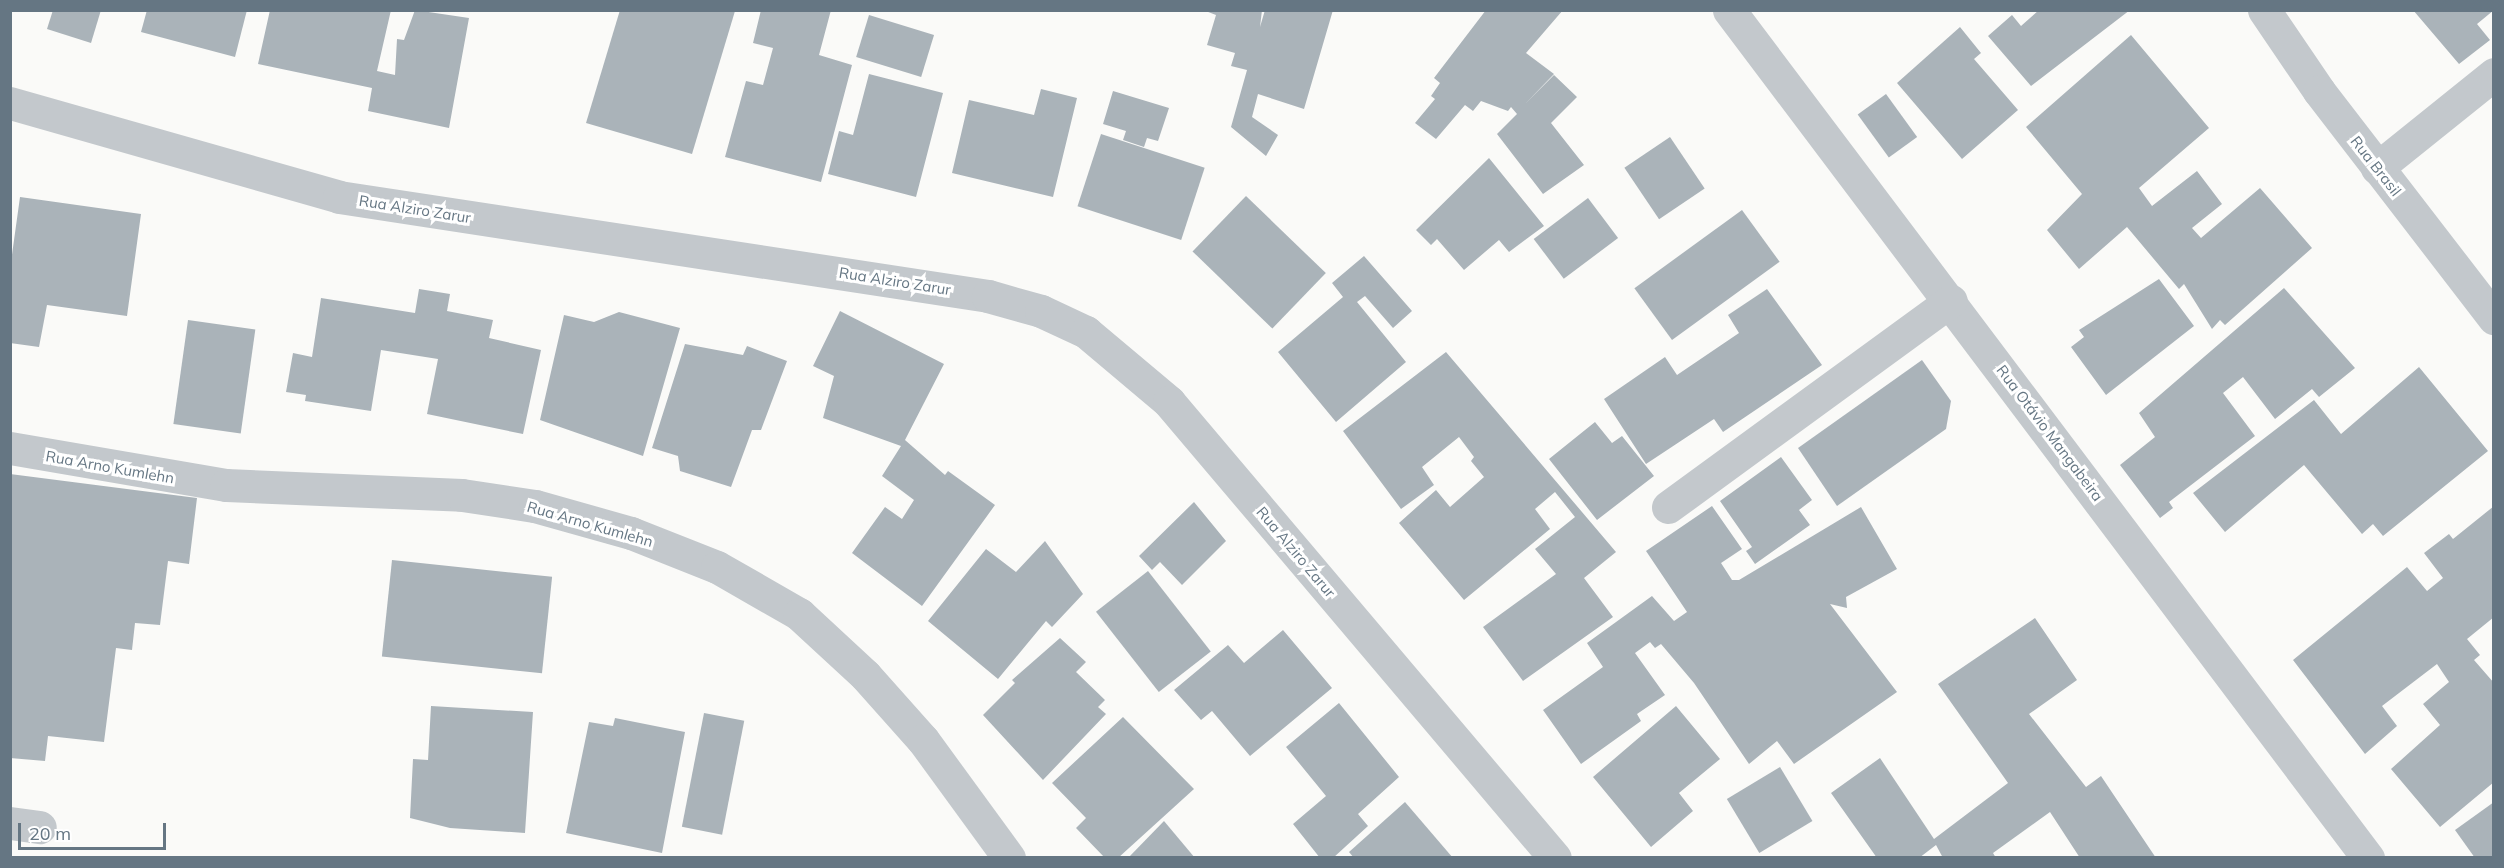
<!DOCTYPE html>
<html>
<head>
<meta charset="utf-8">
<style>
	body { margin:0 }
	#map { position:relative; width:2504px; height:868px; overflow:hidden; background:#fafaf8; font-family:Mulish,sans-serif }
	div>[style] { position:absolute }
	.building>* { inset:0; background:#aab3b9; transform-origin:0 0 }
	.minor>* { height:33px; margin:-16.5px; padding:0 16.5px; transform-origin:16.5px; border-radius:16.5px; background:#c3c8cc }
	span { translate:-50% -50%; white-space:nowrap; text-align:center; line-height:1.15; -webkit-text-stroke:6px #fff; paint-order:stroke }
	.street-label { font-size:15px; color:#657683 }
	.frame { position:absolute; inset:0; border:12px solid #657683; pointer-events:none }
	.scale { position:absolute; left:18px; top:823px; width:148px; height:27px; box-sizing:border-box; border:3px solid #657683; border-top:0; padding-left:8px; font-size:18px; line-height:21px; white-space:nowrap; color:#657683; -webkit-text-stroke:4px #fff; paint-order:stroke }
</style>
</head>
<body>
<div id="map">
	<div class="building">
		<div style="clip-path:polygon(53px 10px,101px 10px,91px 43px,47px 29px)"></div>
		<div style="clip-path:polygon(147px 10px,247px 10px,235px 57px,141px 32px)"></div>
		<div style="clip-path:polygon(270px 10px,391px 10px,377px 71px,395px 75px,397px 39px,404px 40px,415px 10px,469px 18px,449px 128px,368px 111px,372px 88px,258px 64px)"></div>
		<div style="clip-path:polygon(620px 10px,735px 11px,692px 154px,586px 123px)"></div>
		<div style="clip-path:polygon(761px 10px,831px 10px,819px 55px,852px 65px,821px 182px,725px 157px,746px 81px,763px 85px,773px 48px,753px 43px)"></div>
		<div style="clip-path:polygon(1203px 10px,1262px 10px,1260px 27px,1265px 10px,1333px 10px,1304px 109px,1258px 94px,1252px 117px,1278px 135px,1266px 156px,1231px 127px,1247px 70px,1231px 66px,1235px 53px,1207px 45px,1216px 15px)"></div>
		<div style="clip-path:polygon(1486px 10px,1563px 10px,1526px 53px,1554px 74px,1525px 104px,1554px 75px,1577px 97px,1551px 123px,1584px 165px,1543px 194px,1497px 134px,1517px 114px,1511px 107px,1508px 111px,1481px 101px,1473px 111px,1465px 105px,1436px 139px,1415px 123px,1435px 99px,1431px 96px,1440px 83px,1434px 78px)"></div>
		<div style="clip-path:polygon(2039px 10px,2130px 10px,2031px 86px,1988px 36px,2012px 15px,2021px 26px)"></div>
		<div style="clip-path:polygon(2413px 10px,2494px 10px,2477px 24px,2490px 40px,2459px 64px)"></div>
		<div style="left:869px;top:15px;width:68px;height:44px;rotate:17deg"></div>
		<div style="clip-path:polygon(1960px 27px,1981px 53px,1974px 59px,2018px 110px,1962px 159px,1897px 83px)"></div>
		<div style="clip-path:polygon(2131px 35px,2209px 128px,2139px 188px,2152px 206px,2197px 171px,2222px 204px,2192px 228px,2201px 238px,2260px 188px,2312px 248px,2225px 325px,2220px 320px,2212px 329px,2184px 284px,2179px 289px,2127px 227px,2079px 269px,2047px 230px,2082px 194px,2026px 127px)"></div>
		<div style="clip-path:polygon(869px 74px,943px 93px,916px 197px,828px 174px,839px 131px,853px 135px)"></div>
		<div style="clip-path:polygon(1041px 89px,1077px 98px,1053px 197px,952px 173px,969px 100px,1034px 115px)"></div>
		<div style="clip-path:polygon(1113px 91px,1169px 108px,1158px 141px,1147px 138px,1144px 147px,1123px 140px,1126px 131px,1103px 124px)"></div>
		<div style="left:1886px;top:94px;width:53px;height:35px;rotate:54deg"></div>
		<div style="left:1101px;top:134px;width:109px;height:76px;rotate:18deg"></div>
		<div style="left:1670px;top:137px;width:62px;height:55px;rotate:56deg"></div>
		<div style="clip-path:polygon(1489px 158px,1544px 226px,1509px 252px,1499px 240px,1464px 270px,1437px 239px,1431px 245px,1416px 230px)"></div>
		<div style="left:1246px;top:196px;width:111px;height:77px;rotate:44deg"></div>
		<div style="clip-path:polygon(20px 197px,141px 214px,127px 316px,47px 305px,39px 347px,10px 343px,10px 269px)"></div>
		<div style="left:1588px;top:198px;width:50px;height:68px;rotate:53deg"></div>
		<div style="left:1742px;top:210px;width:64px;height:133px;rotate:54deg"></div>
		<div style="clip-path:polygon(1364px 256px,1412px 311px,1393px 328px,1365px 296px,1357px 302px,1406px 362px,1336px 422px,1278px 352px,1343px 297px,1332px 283px)"></div>
		<div style="clip-path:polygon(2159px 279px,2194px 326px,2106px 395px,2071px 347px,2084px 337px,2079px 330px)"></div>
		<div style="clip-path:polygon(2284px 288px,2355px 368px,2319px 397px,2312px 389px,2275px 419px,2243px 377px,2223px 393px,2255px 436px,2169px 502px,2173px 508px,2160px 518px,2120px 465px,2155px 437px,2139px 413px)"></div>
		<div style="clip-path:polygon(419px 289px,450px 294px,447px 311px,493px 320px,489px 338px,541px 350px,523px 434px,427px 414px,438px 359px,381px 350px,371px 411px,305px 401px,306px 395px,286px 392px,293px 353px,312px 357px,321px 298px,415px 313px)"></div>
		<div style="clip-path:polygon(1767px 289px,1822px 365px,1723px 432px,1714px 419px,1646px 464px,1604px 399px,1665px 357px,1677px 375px,1739px 333px,1728px 315px)"></div>
		<div style="clip-path:polygon(840px 311px,944px 364px,905px 440px,945px 475px,948px 471px,995px 505px,922px 606px,852px 553px,885px 507px,902px 519px,914px 500px,882px 476px,901px 446px,823px 418px,834px 376px,813px 366px)"></div>
		<div style="clip-path:polygon(619px 312px,680px 328px,643px 456px,540px 420px,564px 315px,594px 322px)"></div>
		<div style="left:188px;top:320px;width:68px;height:105px;rotate:8deg"></div>
		<div style="clip-path:polygon(685px 344px,743px 355px,747px 346px,787px 361px,761px 430px,752px 430px,731px 487px,680px 471px,678px 456px,652px 448px)"></div>
		<div style="clip-path:polygon(1446px 352px,1616px 552px,1584px 578px,1613px 617px,1523px 681px,1483px 627px,1556px 574px,1535px 549px,1575px 517px,1555px 492px,1535px 509px,1550px 529px,1464px 600px,1399px 523px,1436px 490px,1450px 507px,1484px 477px,1471px 461px,1474px 457px,1459px 437px,1422px 467px,1434px 485px,1401px 509px,1343px 431px)"></div>
		<div style="clip-path:polygon(1922px 360px,1951px 401px,1946px 429px,1837px 506px,1798px 448px)"></div>
		<div style="clip-path:polygon(2419px 367px,2488px 451px,2383px 536px,2373px 524px,2362px 534px,2304px 465px,2225px 532px,2193px 493px,2314px 400px,2341px 434px)"></div>
		<div style="clip-path:polygon(1595px 422px,1612px 443px,1622px 436px,1654px 476px,1597px 520px,1549px 459px)"></div>
		<div style="clip-path:polygon(1781px 457px,1812px 500px,1799px 510px,1810px 525px,1755px 564px,1746px 551px,1752px 547px,1720px 501px)"></div>
		<div style="clip-path:polygon(10px 474px,197px 498px,189px 564px,168px 561px,160px 625px,135px 623px,132px 650px,116px 648px,104px 742px,48px 736px,45px 761px,10px 758px)"></div>
		<div style="clip-path:polygon(1194px 502px,1226px 541px,1182px 585px,1160px 562px,1152px 570px,1139px 556px)"></div>
		<div style="clip-path:polygon(1712px 506px,1742px 549px,1721px 563px,1732px 580px,1739px 580px,1861px 507px,1897px 569px,1846px 597px,1847px 608px,1830px 604px,1897px 692px,1794px 764px,1777px 741px,1749px 764px,1694px 683px,1661px 644px,1655px 648px,1650px 642px,1635px 653px,1665px 695px,1637px 714px,1641px 721px,1581px 764px,1543px 710px,1603px 667px,1587px 643px,1652px 596px,1674px 621px,1687px 612px,1646px 551px)"></div>
		<div style="clip-path:polygon(2494px 506px,2494px 617px,2467px 639px,2480px 655px,2474px 660px,2494px 683px,2494px 782px,2440px 827px,2391px 769px,2440px 725px,2423px 704px,2449px 682px,2437px 664px,2382px 706px,2397px 726px,2365px 754px,2293px 660px,2407px 567px,2427px 591px,2443px 578px,2424px 553px,2449px 534px,2453px 539px)"></div>
		<div style="clip-path:polygon(1045px 541px,1083px 594px,1052px 627px,1046px 621px,998px 679px,928px 621px,986px 549px,1016px 572px)"></div>
		<div style="left:392px;top:560px;width:161px;height:97px;rotate:6deg"></div>
		<div style="left:1148px;top:571px;width:102px;height:66px;rotate:52deg"></div>
		<div style="clip-path:polygon(2035px 618px,2077px 680px,2029px 714px,2086px 787px,2101px 776px,2156px 858px,2080px 858px,2050px 812px,1993px 853px,1996px 858px,1943px 858px,1936px 845px,1919px 858px,1877px 858px,1831px 793px,1880px 758px,1934px 839px,2008px 783px,1938px 684px)"></div>
		<div style="clip-path:polygon(1283px 630px,1332px 688px,1250px 756px,1212px 711px,1201px 720px,1174px 690px,1228px 645px,1244px 663px)"></div>
		<div style="clip-path:polygon(1060px 638px,1086px 662px,1076px 672px,1105px 700px,1098px 707px,1106px 714px,1043px 780px,983px 715px,1015px 683px,1012px 680px)"></div>
		<div style="clip-path:polygon(1339px 703px,1399px 777px,1358px 814px,1368px 826px,1333px 858px,1320px 858px,1293px 824px,1326px 796px,1286px 747px)"></div>
		<div style="clip-path:polygon(431px 706px,533px 712px,525px 833px,450px 828px,410px 818px,413px 759px,428px 760px)"></div>
		<div style="clip-path:polygon(1676px 706px,1720px 759px,1679px 793px,1693px 811px,1651px 847px,1593px 777px)"></div>
		<div style="left:704px;top:713px;width:41px;height:116px;rotate:11deg"></div>
		<div style="clip-path:polygon(1123px 717px,1194px 789px,1118px 858px,1105px 858px,1076px 828px,1086px 818px,1052px 783px)"></div>
		<div style="clip-path:polygon(615px 718px,685px 732px,662px 853px,566px 833px,589px 722px,613px 726px)"></div>
		<div style="left:1780px;top:767px;width:63px;height:62px;rotate:59deg"></div>
		<div style="clip-path:polygon(1405px 802px,1453px 858px,1354px 858px,1349px 852px)"></div>
		<div style="clip-path:polygon(2494px 802px,2494px 858px,2475px 858px,2455px 830px)"></div>
		<div style="clip-path:polygon(1164px 821px,1195px 858px,1128px 858px)"></div>
	</div>
	<div class="minor">
		<div style="left:1729px;top:10px;width:1062px;rotate:53deg"></div>
		<div style="left:2264px;top:10px;width:98px;rotate:55.8deg"></div>
		<div style="left:2319px;top:91px;width:287px;rotate:52.4deg"></div>
		<div style="left:10px;top:103px;width:342px;rotate:15.9deg"></div>
		<div style="left:339px;top:197px;width:657px;rotate:8.67deg"></div>
		<div style="left:988px;top:296px;width:55px;rotate:15.8deg"></div>
		<div style="left:1041px;top:311px;width:50px;rotate:25deg"></div>
		<div style="left:1086px;top:332px;width:109px;rotate:40.1deg"></div>
		<div style="left:1169px;top:402px;width:597px;rotate:49.75deg"></div>
		<div style="left:2377px;top:168px;width:150px;rotate:-38.8deg"></div>
		<div style="left:10px;top:448px;width:219px;rotate:9.7deg"></div>
		<div style="left:226px;top:485px;width:236px;rotate:2.4deg"></div>
		<div style="left:462px;top:495px;width:74px;rotate:8.6deg"></div>
		<div style="left:535px;top:506px;width:100px;rotate:15.7deg"></div>
		<div style="left:631px;top:533px;width:92px;rotate:21.6deg"></div>
		<div style="left:717px;top:567px;width:95px;rotate:29.8deg"></div>
		<div style="left:799px;top:614px;width:90px;rotate:42.7deg"></div>
		<div style="left:865px;top:675px;width:87px;rotate:48.3deg"></div>
		<div style="left:923px;top:740px;width:146px;rotate:53.9deg"></div>
		<div style="left:1668px;top:507px;width:350px;rotate:-36.1deg"></div>
		<div style="left:10px;top:823px;width:30px;rotate:8deg"></div>
	</div>
	<div class="street-label">
		<span style="left:2376px;top:166px;rotate:52deg">Rua Brasil</span>
		<span style="left:415px;top:209px;rotate:9deg">Rua Alziro Zarur</span>
		<span style="left:895px;top:281px;rotate:9deg">Rua Alziro Zarur</span>
		<span style="left:2050px;top:433px;rotate:53deg">Rua Otávio Mangabeira</span>
		<span style="left:110px;top:467px;rotate:10deg">Rua Arno Kumlehn</span>
		<span style="left:590px;top:524px;rotate:16deg">Rua Arno Kumlehn</span>
		<span style="left:1296px;top:552px;rotate:50deg">Rua Alziro Zarur</span>
	</div>
	<div class="frame"></div>
	<div class="scale">20 m</div>
</div>
</body>
</html>
